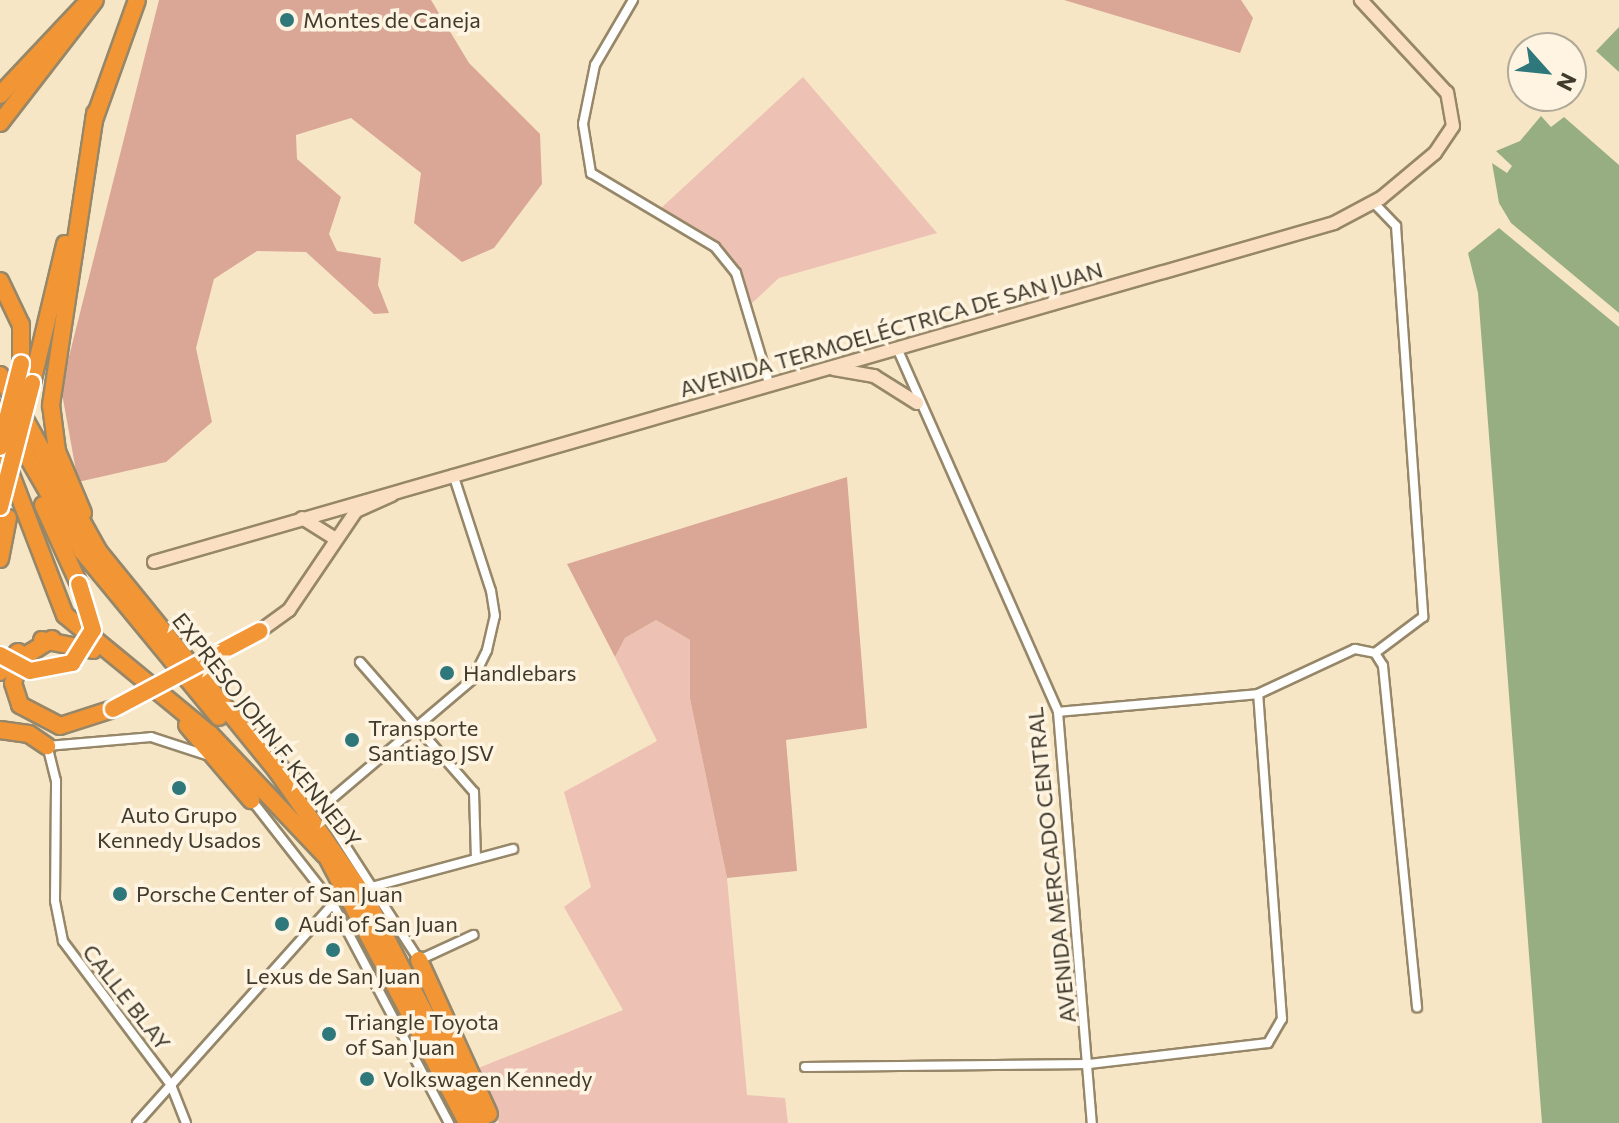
<!DOCTYPE html>
<html>
<head>
<meta charset="utf-8">
<style>
	body { margin:0 }
	#map { position:relative; width:1619px; height:1123px; overflow:hidden; background:#f7e6c6; font-family:Commissioner,sans-serif }
	div>[style] { position:absolute }
	.green>* { inset:0; background:#edc1b3 }
	.forest>* { inset:0; background:#daa797 }
	.water>* { inset:0; background:#97ae83 }
	.roads { filter:drop-shadow(2px 0 #968769) drop-shadow(-2px 0 #968769) drop-shadow(0 2px #968769) drop-shadow(0 -2px #968769) }
	.street>* { height:8px; margin:-4px; padding:0 4px; transform-origin:4px; border-radius:4px; background:#fff }
	.secondary>* { height:12px; margin:-6px; padding:0 6px; transform-origin:6px; border-radius:6px; background:#fbdfc2 }
	.highway>* { height:16px; margin:-8px; padding:0 8px; transform-origin:8px; border-radius:8px; background:#f29535 }
	.bridges { filter:drop-shadow(2px 0 #fff) drop-shadow(-2px 0 #fff) drop-shadow(0 2px #fff) drop-shadow(0 -2px #fff) }
	.highway-bridge>* { height:16px; margin:-8px; padding:0 8px; transform-origin:8px; border-radius:8px; background:#f29535 }
	.dots>* { width:22px; height:22px; translate:-50% -50%; box-sizing:border-box; border:4px solid #fef4e1; border-radius:50% }
	span { translate:-50% -50%; white-space:nowrap; text-align:center; line-height:1.15; -webkit-text-stroke:7px #fef4e1; paint-order:stroke }
	.poi-label { font-size:22px; color:#413b2e }
	.left { translate:0 -50%; text-align:left }
	.street-label { font-size:22px; color:#413b2e }
	.north { position:absolute; left:1507px; top:32px; width:80px; height:80px; box-sizing:border-box; background:#fef4e1; border:2px solid #b2aa99; border-radius:50%; rotate:117deg; font-size:22px; font-weight:700; line-height:32px; text-align:center; color:#413b2e }
	.north::after { content:''; display:block; margin:auto; width:28px; height:36px; background:#2e777b; clip-path:polygon(50% 0,100% 100%,50% 72%,0 100%) }
</style>
</head>
<body>
<div id="map">
	<div class="green">
		<div style="clip-path:polygon(803px 77px,937px 233px,779px 278px,751px 304px,722px 245px,660px 209px)"></div>
		<div style="clip-path:polygon(656px 620px,690px 640px,690px 699px,727px 878px,747px 1095px,785px 1098px,788px 1123px,499px 1123px,476px 1069px,623px 1010px,564px 907px,591px 887px,564px 792px,657px 741px,615px 657px,625px 638px)"></div>
	</div>
	<div class="forest">
		<div style="clip-path:polygon(159px 0,431px 0,469px 63px,540px 134px,542px 184px,494px 248px,462px 262px,414px 223px,421px 173px,351px 118px,296px 135px,297px 159px,341px 197px,329px 234px,337px 251px,381px 258px,378px 285px,389px 313px,374px 314px,306px 252px,257px 251px,214px 279px,196px 348px,212px 422px,166px 462px,78px 482px,61px 388px)"></div>
		<div style="clip-path:polygon(1064px 0,1241px 0,1253px 18px,1240px 53px)"></div>
		<div style="clip-path:polygon(847px 477px,867px 728px,786px 740px,797px 871px,727px 878px,690px 699px,690px 640px,656px 620px,625px 638px,615px 657px,567px 564px)"></div>
	</div>
	<div class="water">
		<div style="clip-path:polygon(1619px 27px,1619px 72px,1596px 51px)"></div>
		<div style="clip-path:polygon(1541px 116px,1551px 127px,1564px 117px,1619px 165px,1619px 313px,1511px 223px,1499px 203px,1492px 163px,1507px 173px,1512px 166px,1496px 151px,1520px 141px)"></div>
		<div style="clip-path:polygon(1499px 228px,1619px 327px,1619px 1123px,1542px 1123px,1478px 293px,1468px 253px)"></div>
	</div>
	<div class="roads">
		<div class="street">
			<div style="left:633px;top:0;width:75px;rotate:120.3deg"></div>
			<div style="left:595px;top:65px;width:60px;rotate:101.5deg"></div>
			<div style="left:583px;top:124px;width:50px;rotate:80.7deg"></div>
			<div style="left:591px;top:173px;width:144px;rotate:30.8deg"></div>
			<div style="left:715px;top:247px;width:33px;rotate:51deg"></div>
			<div style="left:736px;top:273px;width:115px;rotate:73.3deg"></div>
			<div style="left:1373px;top:202px;width:33px;rotate:46deg"></div>
			<div style="left:1396px;top:226px;width:392px;rotate:86deg"></div>
			<div style="left:1423px;top:617px;width:60px;rotate:143.1deg"></div>
			<div style="left:897px;top:348px;width:398px;rotate:66.1deg"></div>
			<div style="left:1058px;top:712px;width:412px;rotate:85.3deg"></div>
			<div style="left:360px;top:662px;width:173px;rotate:48.8deg"></div>
			<div style="left:474px;top:792px;width:66px;rotate:88.3deg"></div>
			<div style="left:1058px;top:712px;width:201px;rotate:-5.1deg"></div>
			<div style="left:1258px;top:694px;width:107px;rotate:-24.9deg"></div>
			<div style="left:1355px;top:649px;width:20px;rotate:11deg"></div>
			<div style="left:1375px;top:653px;width:15px;rotate:58deg"></div>
			<div style="left:1383px;top:666px;width:343px;rotate:84.3deg"></div>
			<div style="left:261px;top:740px;width:91px;rotate:48.6deg"></div>
			<div style="left:321px;top:808px;width:181px;rotate:57.2deg"></div>
			<div style="left:419px;top:960px;width:60px;rotate:-24.8deg"></div>
			<div style="left:250px;top:798px;width:135px;rotate:51.9deg"></div>
			<div style="left:333px;top:904px;width:248px;rotate:62.1deg"></div>
			<div style="left:321px;top:808px;width:199px;rotate:-40.3deg"></div>
			<div style="left:473px;top:679px;width:32px;rotate:-64deg"></div>
			<div style="left:487px;top:650px;width:35px;rotate:-77deg"></div>
			<div style="left:495px;top:616px;width:25px;rotate:-99deg"></div>
			<div style="left:491px;top:591px;width:123px;rotate:-108deg"></div>
			<div style="left:375px;top:886px;width:143px;rotate:-15deg"></div>
			<div style="left:805px;top:1067px;width:284px;rotate:-0.6deg"></div>
			<div style="left:1089px;top:1064px;width:180px;rotate:-6.7deg"></div>
			<div style="left:1268px;top:1043px;width:28px;rotate:-60deg"></div>
			<div style="left:1282px;top:1019px;width:326px;rotate:-94.2deg"></div>
			<div style="left:137px;top:1123px;width:294px;rotate:-48.2deg"></div>
			<div style="left:186px;top:1123px;width:41px;rotate:-111.5deg"></div>
			<div style="left:171px;top:1085px;width:180px;rotate:-126.9deg"></div>
			<div style="left:63px;top:941px;width:41px;rotate:-101.3deg"></div>
			<div style="left:55px;top:901px;width:120px;rotate:-89.5deg"></div>
			<div style="left:56px;top:781px;width:36px;rotate:-104deg"></div>
			<div style="left:47px;top:746px;width:104px;rotate:-4.9deg"></div>
			<div style="left:151px;top:737px;width:58px;rotate:18.1deg"></div>
		</div>
		<div class="secondary">
			<div style="left:834px;top:369px;width:41px;rotate:9.9deg"></div>
			<div style="left:874px;top:376px;width:51px;rotate:32.1deg"></div>
			<div style="left:302px;top:518px;width:39px;rotate:32deg"></div>
			<div style="left:154px;top:562px;width:1228px;rotate:-16.03deg"></div>
			<div style="left:1334px;top:223px;width:53px;rotate:-28deg"></div>
			<div style="left:1381px;top:198px;width:70px;rotate:-39.8deg"></div>
			<div style="left:1435px;top:153px;width:32px;rotate:-56deg"></div>
			<div style="left:1453px;top:126px;width:34px;rotate:-100deg"></div>
			<div style="left:1447px;top:93px;width:127px;rotate:-132.8deg"></div>
			<div style="left:260px;top:631px;width:36px;rotate:-36deg"></div>
			<div style="left:289px;top:610px;width:120px;rotate:-55.9deg"></div>
			<div style="left:356px;top:511px;width:39px;rotate:-24deg"></div>
		</div>
		<div class="highway">
			<div style="left:0;top:95px;width:122px;rotate:-46.7deg"></div>
			<div style="left:94px;top:120px;width:127px;rotate:-70.3deg"></div>
			<div style="left:0;top:123px;width:155px;rotate:-52.3deg"></div>
			<div style="left:0;top:281px;width:49px;rotate:64.5deg"></div>
			<div style="left:21px;top:325px;width:39px;rotate:90deg"></div>
			<div style="left:0;top:375px;width:203px;rotate:60.8deg"></div>
			<div style="left:99px;top:552px;width:282px;rotate:50.9deg"></div>
			<div style="left:277px;top:771px;width:154px;rotate:55.1deg"></div>
			<div style="left:365px;top:897px;width:254px;rotate:62.8deg"></div>
			<div style="left:32px;top:383px;width:143px;rotate:-76.6deg"></div>
			<div style="left:0;top:409px;width:164px;rotate:60deg"></div>
			<div style="left:82px;top:551px;width:215px;rotate:50.5deg"></div>
			<div style="left:0;top:446px;width:181px;rotate:69deg"></div>
			<div style="left:65px;top:615px;width:188px;rotate:39.4deg"></div>
			<div style="left:210px;top:734px;width:167px;rotate:46.5deg"></div>
			<div style="left:43px;top:505px;width:87px;rotate:65.5deg"></div>
			<div style="left:83px;top:513px;width:67px;rotate:-112.8deg"></div>
			<div style="left:57px;top:451px;width:46px;rotate:-97.4deg"></div>
			<div style="left:51px;top:405px;width:295px;rotate:-81.4deg"></div>
			<div style="left:0;top:559px;width:42px;rotate:-79deg"></div>
			<div style="left:52px;top:639px;width:38px;rotate:148deg"></div>
			<div style="left:20px;top:659px;width:25px;rotate:106deg"></div>
			<div style="left:13px;top:683px;width:23px;rotate:72deg"></div>
			<div style="left:20px;top:705px;width:45px;rotate:27.7deg"></div>
			<div style="left:60px;top:726px;width:56px;rotate:-17.8deg"></div>
			<div style="left:42px;top:640px;width:52px;rotate:11.1deg"></div>
			<div style="left:0;top:672px;width:27px;rotate:-48deg"></div>
			<div style="left:187px;top:725px;width:99px;rotate:49.5deg"></div>
			<div style="left:0;top:730px;width:29px;rotate:8deg"></div>
			<div style="left:29px;top:734px;width:22px;rotate:34deg"></div>
			<div style="left:328px;top:859px;width:298px;rotate:62.2deg"></div>
			<div style="left:419px;top:960px;width:169px;rotate:65.6deg"></div>
		</div>
	</div>
	<div class="bridges">
		<div class="highway-bridge">
			<div style="left:0;top:447px;width:86px;rotate:-75.8deg"></div>
			<div style="left:0;top:507px;width:128px;rotate:-75.5deg"></div>
			<div style="left:0;top:655px;width:34px;rotate:28deg"></div>
			<div style="left:30px;top:671px;width:43px;rotate:-10.8deg"></div>
			<div style="left:72px;top:663px;width:39px;rotate:-58deg"></div>
			<div style="left:93px;top:630px;width:48px;rotate:-106.9deg"></div>
			<div style="left:113px;top:709px;width:166px;rotate:-28deg"></div>
		</div>
	</div>
	<div class="dots">
		<div style="left:287px;top:20px;background:#2e777b"></div>
		<div style="left:447px;top:673px;background:#2e777b"></div>
		<div style="left:352px;top:740px;background:#2e777b"></div>
		<div style="left:179px;top:788px;background:#2e777b"></div>
		<div style="left:120px;top:894px;background:#2e777b"></div>
		<div style="left:282px;top:924px;background:#2e777b"></div>
		<div style="left:333px;top:950px;background:#2e777b"></div>
		<div style="left:329px;top:1034px;background:#2e777b"></div>
		<div style="left:367px;top:1079px;background:#2e777b"></div>
	</div>
	<div class="poi-label">
		<span class="left" style="left:303px;top:20px">Montes de Caneja</span>
		<span class="left" style="left:463px;top:673px">Handlebars</span>
		<span class="left" style="left:368px;top:740px">Transporte<br>Santiago JSV</span>
		<span style="left:179px;top:827px">Auto Grupo<br>Kennedy Usados</span>
		<span class="left" style="left:136px;top:894px">Porsche Center of San Juan</span>
		<span class="left" style="left:298px;top:924px">Audi of San Juan</span>
		<span style="left:333px;top:976px">Lexus de San Juan</span>
		<span class="left" style="left:345px;top:1034px">Triangle Toyota<br>of San Juan</span>
		<span class="left" style="left:383px;top:1079px">Volkswagen Kennedy</span>
	</div>
	<div class="street-label">
		<span style="left:891px;top:329px;rotate:-16deg">AVENIDA TERMOELÉCTRICA DE SAN JUAN</span>
		<span style="left:267px;top:730px;rotate:52deg">EXPRESO JOHN F. KENNEDY</span>
		<span style="left:1051px;top:865px;rotate:-96deg">AVENIDA MERCADO CENTRAL</span>
		<span style="left:127px;top:997px;rotate:52deg">CALLE BLAY</span>
	</div>
	<div class="north">N</div>
</div>
</body>
</html>
